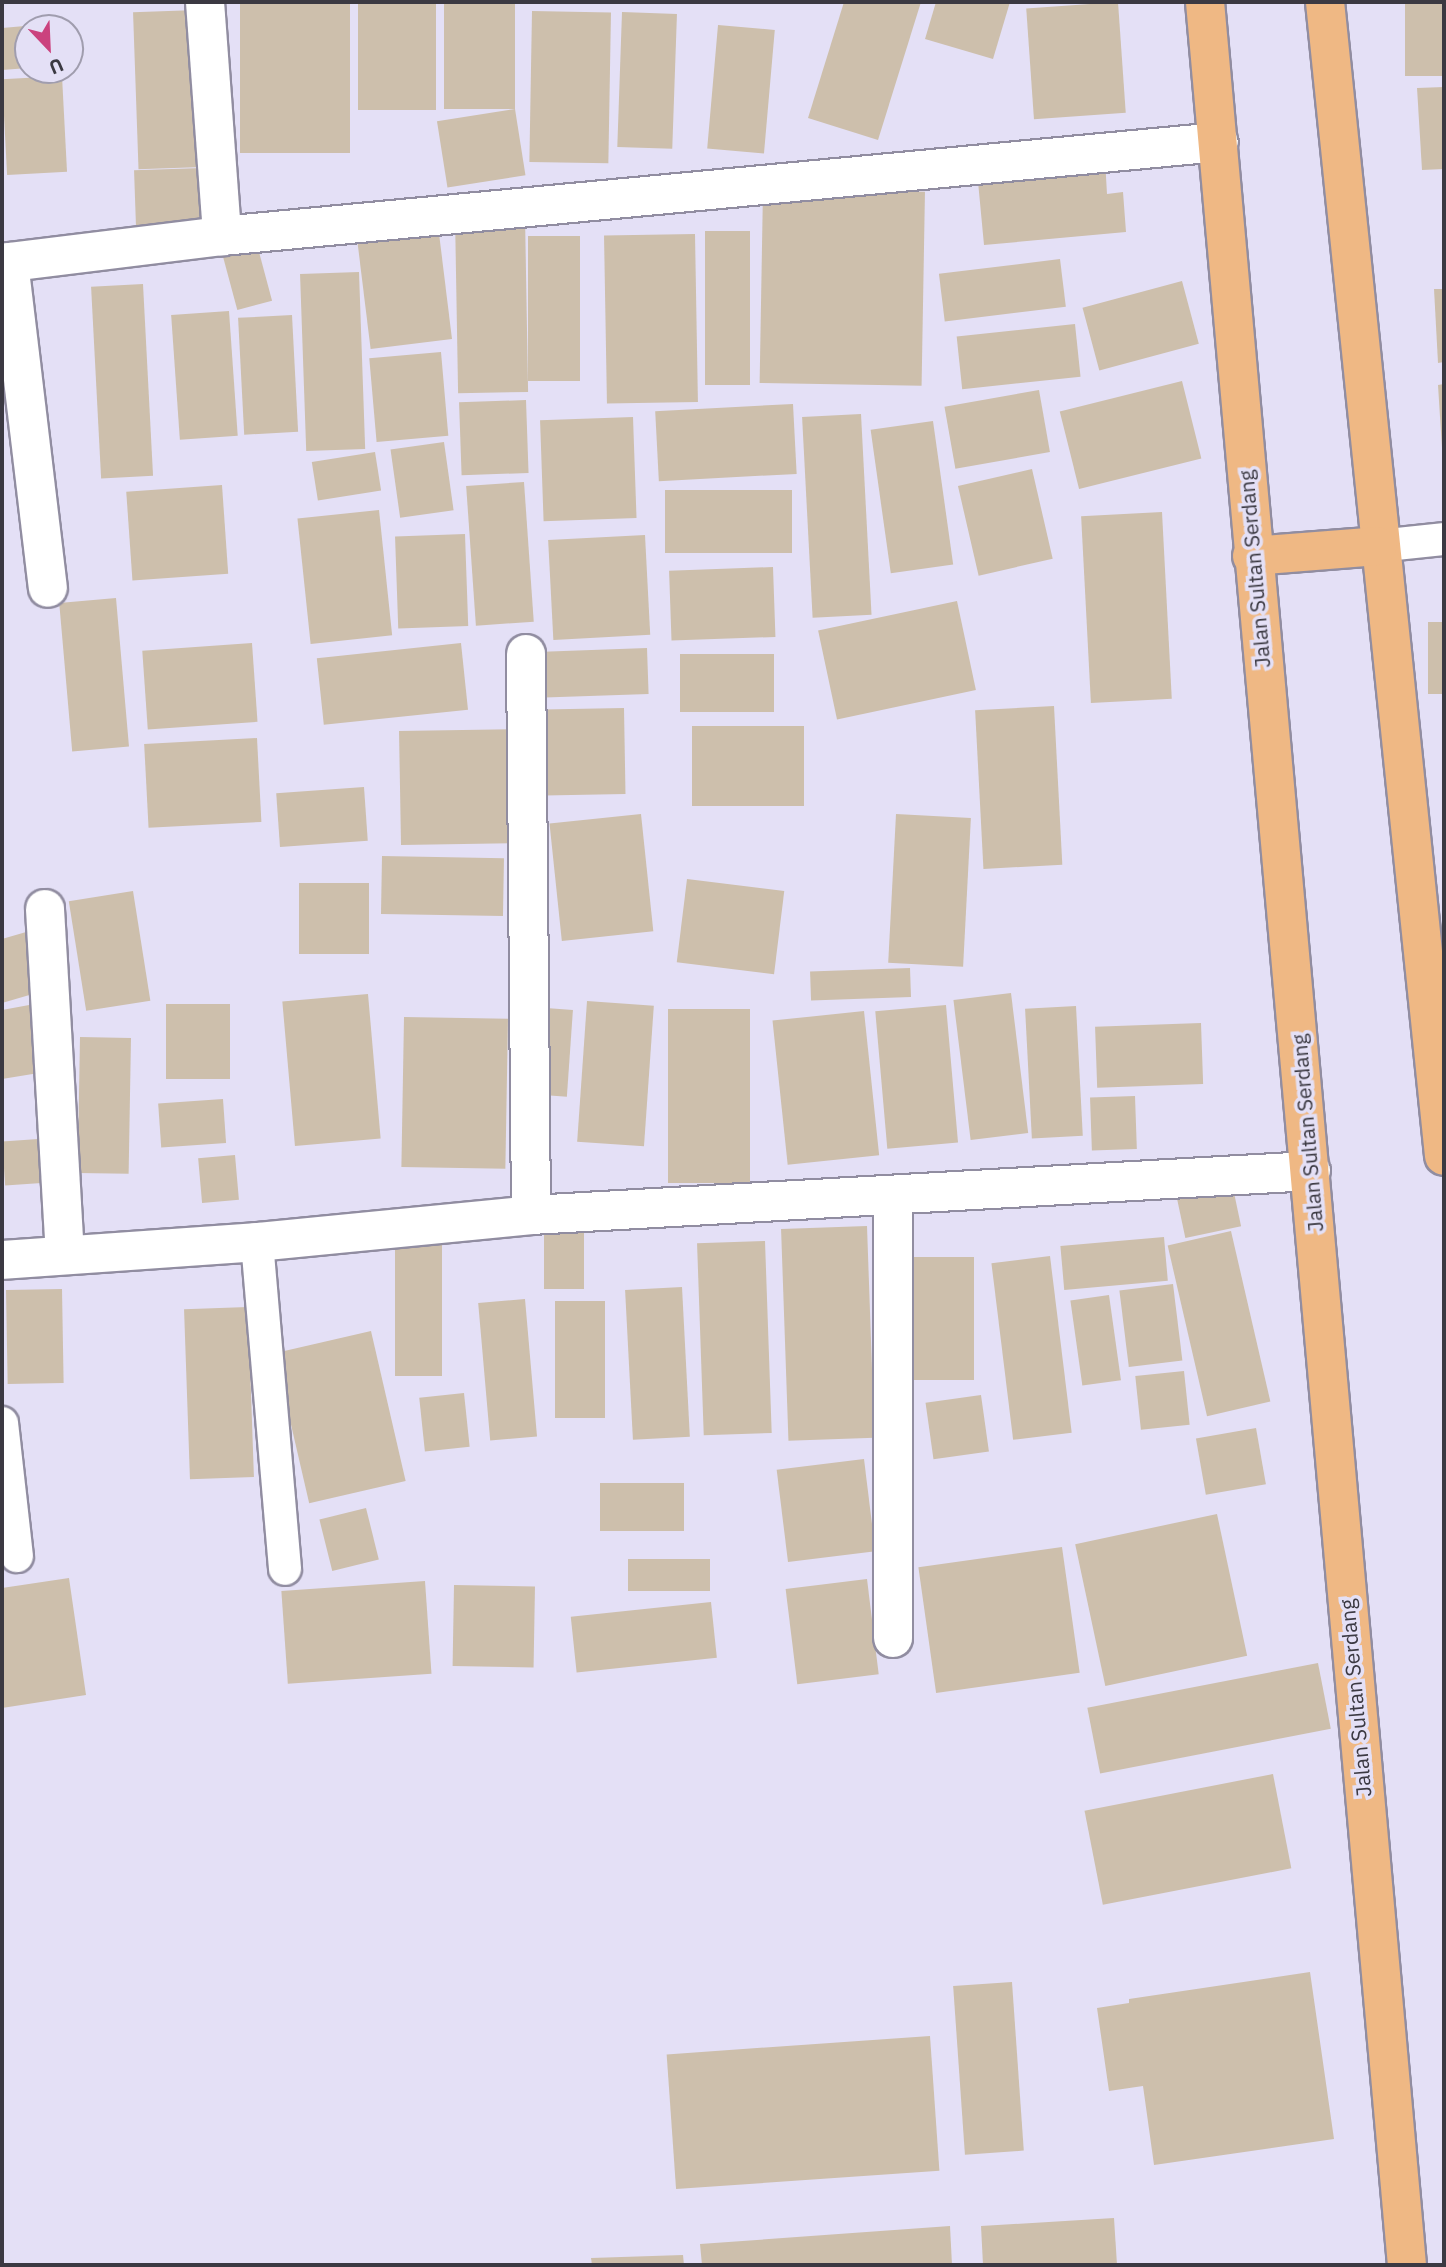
<!DOCTYPE html>
<html>
<head>
<meta charset="utf-8">
<style>
	body { margin:0 }
	#map { position:relative; width:1446px; height:2267px; overflow:hidden; background:#e4e0f6; font-family:"IBM Plex Sans",sans-serif }
	div>[style] { position:absolute }
	.building>* { inset:0; background:#cdbfac; transform-origin:0 0 }
	.roads { filter:drop-shadow(2px 0 #918da1) drop-shadow(-2px 0 #918da1) drop-shadow(0 2px #918da1) drop-shadow(0 -2px #918da1) }
	.service>* { height:32px; margin:-16px; padding:0 16px; transform-origin:16px; border-radius:16px; background:#fff }
	.minor>* { height:38px; margin:-19px; padding:0 19px; transform-origin:19px; border-radius:19px; background:#fff }
	.trunk>* { height:38px; margin:-19px; padding:0 19px; transform-origin:19px; border-radius:19px; background:#efb884 }
	span { translate:-50% -50%; white-space:nowrap; text-align:center; line-height:1.15; -webkit-text-stroke:7px #e4e0f6; paint-order:stroke }
	.street-label { font-size:21px; color:#3b3942 }
	.frame { position:absolute; inset:0; border:4px solid #3b3942; pointer-events:none }
	.north { position:absolute; left:14px; top:14px; width:70px; height:70px; box-sizing:border-box; background:#e4e0f6; border:2px solid #a09dae; border-radius:50%; rotate:157deg; font-size:19px; font-weight:700; line-height:28px; text-align:center; color:#3b3942 }
	.north::after { content:''; display:block; margin:auto; width:24px; height:32px; background:#cb427e; clip-path:polygon(50% 0,100% 100%,50% 72%,0 100%) }
</style>
</head>
<body>
<div id="map">
	<div class="building">
		<div style="left:240px;top:2px;width:110px;height:151px"></div>
		<div style="left:358px;top:2px;width:78px;height:108px"></div>
		<div style="left:444px;top:2px;width:71px;height:107px"></div>
		<div style="clip-path:polygon(844px 2px,921px 2px,878px 140px,808px 118px)"></div>
		<div style="clip-path:polygon(936px 2px,1010px 2px,993px 59px,925px 39px)"></div>
		<div style="left:1118px;top:2px;width:111px;height:92px;rotate:86deg"></div>
		<div style="left:1405px;top:2px;width:39px;height:74px"></div>
		<div style="left:197px;top:10px;width:157px;height:64px;rotate:88deg"></div>
		<div style="left:532px;top:11px;width:79px;height:151px;rotate:1deg"></div>
		<div style="left:622px;top:12px;width:55px;height:135px;rotate:2deg"></div>
		<div style="clip-path:polygon(59px 23px,60px 28px,28px 28px,28px 68px,2px 70px,2px 28px)"></div>
		<div style="left:718px;top:25px;width:57px;height:124px;rotate:5deg"></div>
		<div style="left:62px;top:76px;width:96px;height:60px;rotate:87deg"></div>
		<div style="clip-path:polygon(1444px 87px,1444px 169px,1422px 170px,1417px 88px)"></div>
		<div style="left:515px;top:109px;width:67px;height:79px;rotate:81deg"></div>
		<div style="clip-path:polygon(1105px 159px,1107px 194px,1123px 192px,1126px 232px,984px 245px,977px 171px)"></div>
		<div style="left:202px;top:168px;width:55px;height:68px;rotate:88deg"></div>
		<div style="left:763px;top:189px;width:162px;height:194px;rotate:1deg"></div>
		<div style="left:525px;top:215px;width:177px;height:70px;rotate:89deg"></div>
		<div style="left:437px;top:217px;width:123px;height:82px;rotate:83deg"></div>
		<div style="left:705px;top:231px;width:45px;height:154px"></div>
		<div style="left:695px;top:234px;width:168px;height:91px;rotate:89deg"></div>
		<div style="left:528px;top:236px;width:52px;height:145px"></div>
		<div style="left:255px;top:237px;width:66px;height:36px;rotate:75deg"></div>
		<div style="left:1060px;top:259px;width:48px;height:122px;rotate:83deg"></div>
		<div style="left:359px;top:272px;width:177px;height:59px;rotate:88deg"></div>
		<div style="left:1182px;top:281px;width:65px;height:103px;rotate:75deg"></div>
		<div style="left:143px;top:284px;width:192px;height:52px;rotate:87deg"></div>
		<div style="clip-path:polygon(1434px 289px,1444px 289px,1444px 362px,1438px 363px)"></div>
		<div style="left:229px;top:311px;width:125px;height:58px;rotate:86deg"></div>
		<div style="left:292px;top:315px;width:117px;height:54px;rotate:87deg"></div>
		<div style="left:1075px;top:324px;width:53px;height:119px;rotate:84deg"></div>
		<div style="left:441px;top:352px;width:84px;height:72px;rotate:85deg"></div>
		<div style="left:1182px;top:381px;width:80px;height:126px;rotate:76deg"></div>
		<div style="clip-path:polygon(1444px 384px,1444px 448px,1442px 448px,1438px 385px)"></div>
		<div style="left:1039px;top:390px;width:63px;height:96px;rotate:80deg"></div>
		<div style="left:526px;top:400px;width:73px;height:67px;rotate:88deg"></div>
		<div style="left:793px;top:404px;width:70px;height:138px;rotate:87deg"></div>
		<div style="left:861px;top:414px;width:201px;height:59px;rotate:87deg"></div>
		<div style="left:633px;top:417px;width:101px;height:93px;rotate:88deg"></div>
		<div style="left:933px;top:421px;width:145px;height:63px;rotate:82deg"></div>
		<div style="left:444px;top:442px;width:69px;height:54px;rotate:82deg"></div>
		<div style="left:375px;top:452px;width:39px;height:64px;rotate:81deg"></div>
		<div style="left:1032px;top:469px;width:92px;height:76px;rotate:77deg"></div>
		<div style="left:524px;top:482px;width:140px;height:58px;rotate:86deg"></div>
		<div style="left:222px;top:485px;width:89px;height:96px;rotate:86deg"></div>
		<div style="left:792px;top:490px;width:63px;height:127px;rotate:90deg"></div>
		<div style="left:379px;top:510px;width:126px;height:82px;rotate:84deg"></div>
		<div style="left:1162px;top:512px;width:187px;height:81px;rotate:87deg"></div>
		<div style="left:465px;top:534px;width:92px;height:70px;rotate:88deg"></div>
		<div style="left:645px;top:535px;width:100px;height:97px;rotate:87deg"></div>
		<div style="left:773px;top:567px;width:70px;height:104px;rotate:88deg"></div>
		<div style="left:116px;top:598px;width:149px;height:57px;rotate:85deg"></div>
		<div style="left:957px;top:601px;width:91px;height:142px;rotate:78deg"></div>
		<div style="left:1444px;top:622px;width:72px;height:16px;rotate:90deg"></div>
		<div style="left:252px;top:643px;width:79px;height:110px;rotate:86deg"></div>
		<div style="left:461px;top:643px;width:67px;height:145px;rotate:84deg"></div>
		<div style="left:647px;top:648px;width:46px;height:104px;rotate:88deg"></div>
		<div style="left:774px;top:654px;width:58px;height:94px;rotate:90deg"></div>
		<div style="left:1054px;top:706px;width:159px;height:79px;rotate:87deg"></div>
		<div style="left:624px;top:708px;width:86px;height:81px;rotate:89deg"></div>
		<div style="left:692px;top:726px;width:112px;height:80px"></div>
		<div style="left:519px;top:729px;width:114px;height:120px;rotate:89deg"></div>
		<div style="left:257px;top:738px;width:84px;height:113px;rotate:87deg"></div>
		<div style="left:364px;top:787px;width:54px;height:88px;rotate:86deg"></div>
		<div style="left:641px;top:814px;width:118px;height:92px;rotate:84deg"></div>
		<div style="left:896px;top:814px;width:75px;height:149px;rotate:3deg"></div>
		<div style="left:382px;top:856px;width:122px;height:58px;rotate:1deg"></div>
		<div style="left:687px;top:879px;width:98px;height:84px;rotate:7deg"></div>
		<div style="left:299px;top:883px;width:70px;height:71px"></div>
		<div style="left:133px;top:891px;width:111px;height:65px;rotate:81deg"></div>
		<div style="clip-path:polygon(33px 930px,50px 989px,2px 1003px,2px 939px)"></div>
		<div style="left:910px;top:968px;width:29px;height:100px;rotate:88deg"></div>
		<div style="left:1011px;top:993px;width:141px;height:58px;rotate:83deg"></div>
		<div style="left:368px;top:994px;width:145px;height:86px;rotate:85deg"></div>
		<div style="left:587px;top:1001px;width:67px;height:141px;rotate:4deg"></div>
		<div style="clip-path:polygon(40px 1003px,51px 1071px,2px 1079px,2px 1010px)"></div>
		<div style="left:166px;top:1004px;width:64px;height:75px"></div>
		<div style="left:946px;top:1005px;width:138px;height:71px;rotate:85deg"></div>
		<div style="left:1076px;top:1006px;width:130px;height:51px;rotate:87deg"></div>
		<div style="left:546px;top:1008px;width:27px;height:87px;rotate:4deg"></div>
		<div style="left:668px;top:1009px;width:82px;height:174px"></div>
		<div style="left:864px;top:1011px;width:145px;height:92px;rotate:84deg"></div>
		<div style="left:404px;top:1017px;width:104px;height:150px;rotate:1deg"></div>
		<div style="left:1201px;top:1023px;width:61px;height:106px;rotate:88deg"></div>
		<div style="left:80px;top:1037px;width:51px;height:136px;rotate:1deg"></div>
		<div style="left:1135px;top:1096px;width:53px;height:45px;rotate:88deg"></div>
		<div style="left:223px;top:1099px;width:44px;height:65px;rotate:86deg"></div>
		<div style="left:53px;top:1138px;width:44px;height:51px;rotate:86deg"></div>
		<div style="left:235px;top:1155px;width:45px;height:37px;rotate:85deg"></div>
		<div style="left:1233px;top:1188px;width:39px;height:57px;rotate:78deg"></div>
		<div style="left:867px;top:1226px;width:212px;height:86px;rotate:88deg"></div>
		<div style="left:544px;top:1230px;width:40px;height:59px"></div>
		<div style="left:1231px;top:1231px;width:175px;height:65px;rotate:77deg"></div>
		<div style="left:395px;top:1233px;width:47px;height:143px"></div>
		<div style="left:1164px;top:1237px;width:44px;height:104px;rotate:85deg"></div>
		<div style="left:765px;top:1241px;width:192px;height:68px;rotate:88deg"></div>
		<div style="left:1050px;top:1256px;width:178px;height:59px;rotate:83deg"></div>
		<div style="left:974px;top:1257px;width:123px;height:61px;rotate:90deg"></div>
		<div style="left:1173px;top:1284px;width:77px;height:54px;rotate:83deg"></div>
		<div style="left:682px;top:1287px;width:150px;height:57px;rotate:87deg"></div>
		<div style="left:62px;top:1289px;width:94px;height:56px;rotate:89deg"></div>
		<div style="left:1109px;top:1295px;width:86px;height:39px;rotate:82deg"></div>
		<div style="left:525px;top:1299px;width:138px;height:47px;rotate:85deg"></div>
		<div style="left:555px;top:1301px;width:50px;height:117px"></div>
		<div style="left:248px;top:1307px;width:170px;height:64px;rotate:88deg"></div>
		<div style="left:371px;top:1331px;width:154px;height:99px;rotate:77deg"></div>
		<div style="left:1184px;top:1371px;width:54px;height:49px;rotate:84deg"></div>
		<div style="left:464px;top:1393px;width:54px;height:45px;rotate:84deg"></div>
		<div style="left:981px;top:1395px;width:57px;height:56px;rotate:82deg"></div>
		<div style="left:1256px;top:1428px;width:57px;height:61px;rotate:80deg"></div>
		<div style="left:864px;top:1459px;width:93px;height:88px;rotate:83deg"></div>
		<div style="left:600px;top:1483px;width:84px;height:48px"></div>
		<div style="left:366px;top:1508px;width:53px;height:48px;rotate:76deg"></div>
		<div style="left:1217px;top:1514px;width:145px;height:145px;rotate:78deg"></div>
		<div style="left:1062px;top:1547px;width:127px;height:145px;rotate:82deg"></div>
		<div style="left:628px;top:1559px;width:82px;height:32px"></div>
		<div style="clip-path:polygon(69px 1578px,86px 1695px,2px 1708px,2px 1588px)"></div>
		<div style="left:867px;top:1579px;width:96px;height:82px;rotate:83deg"></div>
		<div style="left:425px;top:1581px;width:93px;height:144px;rotate:86deg"></div>
		<div style="left:454px;top:1585px;width:81px;height:81px;rotate:1deg"></div>
		<div style="left:711px;top:1602px;width:56px;height:141px;rotate:84deg"></div>
		<div style="left:1318px;top:1663px;width:67px;height:235px;rotate:79deg"></div>
		<div style="left:1273px;top:1774px;width:96px;height:192px;rotate:79deg"></div>
		<div style="clip-path:polygon(1310px 1972px,1334px 2139px,1154px 2165px,1143px 2086px,1109px 2091px,1097px 2008px,1129px 2003px,1129px 1999px)"></div>
		<div style="left:1012px;top:1982px;width:169px;height:59px;rotate:86deg"></div>
		<div style="left:930px;top:2036px;width:135px;height:264px;rotate:86deg"></div>
		<div style="clip-path:polygon(1114px 2218px,1117px 2265px,983px 2265px,981px 2226px)"></div>
		<div style="clip-path:polygon(950px 2226px,952px 2265px,702px 2265px,700px 2244px)"></div>
		<div style="clip-path:polygon(683px 2255px,684px 2265px,592px 2265px,591px 2258px)"></div>
	</div>
	<div class="roads">
		<div class="service">
			<div style="left:1378px;top:546px;width:66px;rotate:-6.1deg"></div>
			<div style="left:257px;top:1242px;width:328px;rotate:85.1deg"></div>
			<div style="left:2px;top:1423px;width:134px;rotate:83.6deg"></div>
		</div>
		<div class="minor">
			<div style="left:205px;top:2px;width:235px;rotate:85.8deg"></div>
			<div style="left:9px;top:262px;width:328px;rotate:83.2deg"></div>
			<div style="left:2px;top:263px;width:222px;rotate:-7deg"></div>
			<div style="left:222px;top:236px;width:1001px;rotate:-5.39deg"></div>
			<div style="left:526px;top:654px;width:561px;rotate:89.49deg"></div>
			<div style="left:45px;top:909px;width:346px;rotate:86.7deg"></div>
			<div style="left:893px;top:1195px;width:443px;rotate:90deg"></div>
			<div style="left:2px;top:1260px;width:256px;rotate:-4deg"></div>
			<div style="left:257px;top:1242px;width:275px;rotate:-5.6deg"></div>
			<div style="left:531px;top:1215px;width:781px;rotate:-3.23deg"></div>
		</div>
		<div class="trunk">
			<div style="left:1205px;top:2px;width:2272px;rotate:84.9deg"></div>
			<div style="left:1325px;top:2px;width:1160px;rotate:84.11deg"></div>
			<div style="left:1252px;top:556px;width:126px;rotate:-4.5deg"></div>
		</div>
	</div>
	<div class="street-label">
		<span style="left:1254px;top:569px;rotate:-95deg">Jalan Sultan Serdang</span>
		<span style="left:1307px;top:1133px;rotate:-95deg">Jalan Sultan Serdang</span>
		<span style="left:1355px;top:1698px;rotate:-95deg">Jalan Sultan Serdang</span>
	</div>
	<div class="frame"></div>
	<div class="north">U</div>
</div>
</body>
</html>
